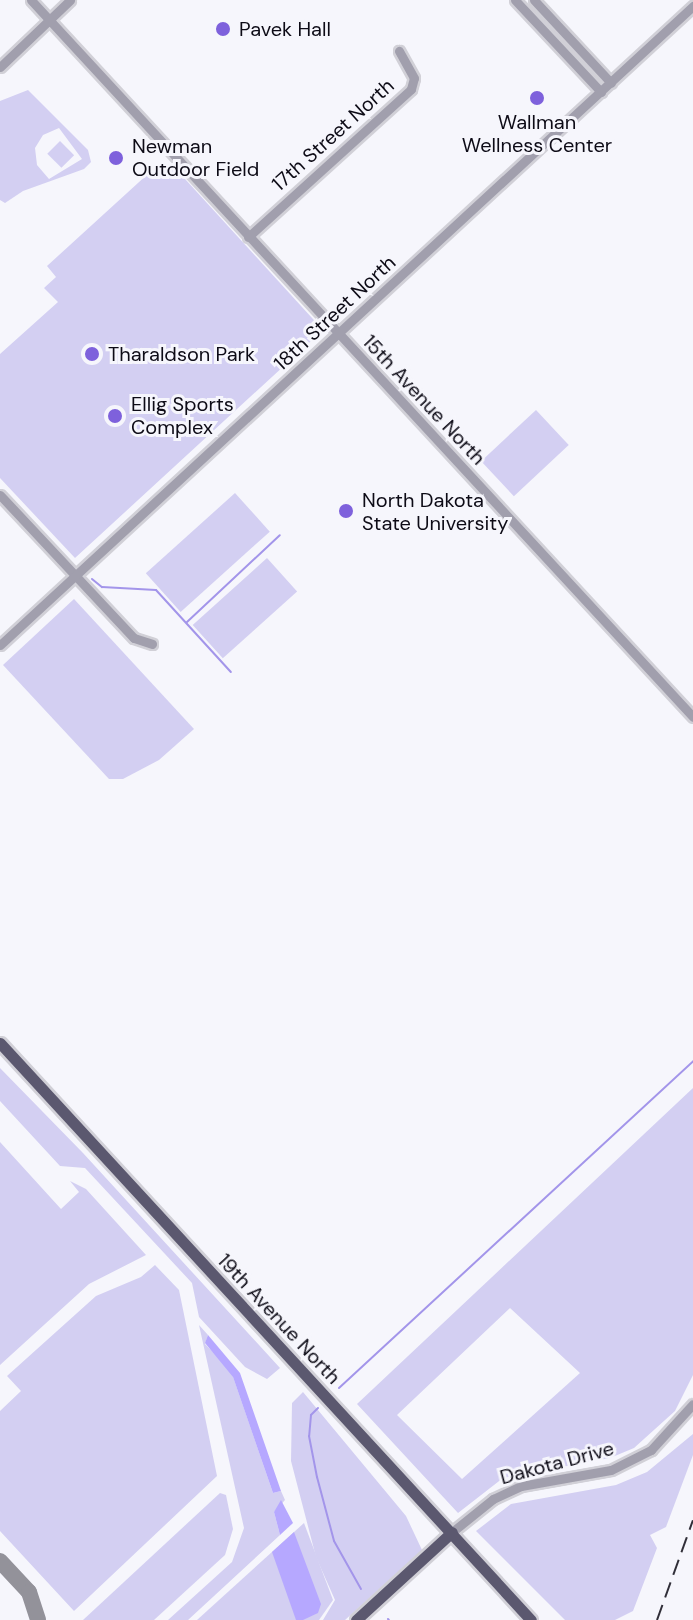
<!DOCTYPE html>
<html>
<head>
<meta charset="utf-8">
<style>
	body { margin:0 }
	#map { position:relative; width:693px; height:1620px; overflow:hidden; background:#f6f6fc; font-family:"DM Sans",sans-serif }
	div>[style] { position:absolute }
	.green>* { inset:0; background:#d3cff2; transform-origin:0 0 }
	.forest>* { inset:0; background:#b6a8ff }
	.stream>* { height:2px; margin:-1px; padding:0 1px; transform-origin:1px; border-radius:1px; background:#a395ea }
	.taxiway>* { height:16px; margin:-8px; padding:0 8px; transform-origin:8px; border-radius:8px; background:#93929a }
	.roads { filter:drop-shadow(2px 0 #d1d0d7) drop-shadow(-2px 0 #d1d0d7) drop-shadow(0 2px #d1d0d7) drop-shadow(0 -2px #d1d0d7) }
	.minor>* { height:9px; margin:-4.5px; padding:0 4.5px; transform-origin:4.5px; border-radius:4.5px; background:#a19fad }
	.major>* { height:11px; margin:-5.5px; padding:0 5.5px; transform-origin:5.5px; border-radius:5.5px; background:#5b586f }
	.rail>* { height:2px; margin-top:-1px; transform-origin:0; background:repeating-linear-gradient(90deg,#302e38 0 16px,transparent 0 24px) }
	.dots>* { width:22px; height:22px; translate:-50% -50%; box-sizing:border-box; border:4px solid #f6f6fc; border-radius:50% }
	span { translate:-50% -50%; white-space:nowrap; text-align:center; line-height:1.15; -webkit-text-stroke:6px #f6f6fc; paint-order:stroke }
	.poi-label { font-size:20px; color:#0d0b16 }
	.left { translate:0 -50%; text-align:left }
	.street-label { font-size:20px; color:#0d0b16 }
</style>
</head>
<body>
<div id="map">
	<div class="green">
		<div style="clip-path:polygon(evenodd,28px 90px,88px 150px,91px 162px,84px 169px,23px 191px,5px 203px,0 200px,0 101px,28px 90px,59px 128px,82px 159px,49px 179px,37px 165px,35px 148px,43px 135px,59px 128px)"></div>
		<div style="left:60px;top:141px;width:20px;height:18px;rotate:45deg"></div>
		<div style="clip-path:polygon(161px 162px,175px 168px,323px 330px,75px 558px,0 478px,0 354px,58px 302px,44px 288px,56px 277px,47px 266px)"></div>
		<div style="left:536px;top:410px;width:48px;height:75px;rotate:47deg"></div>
		<div style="left:235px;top:493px;width:52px;height:120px;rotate:48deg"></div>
		<div style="left:267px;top:558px;width:45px;height:100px;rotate:48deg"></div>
		<div style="clip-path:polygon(74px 599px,194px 729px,159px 760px,123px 779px,109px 779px,3px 665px)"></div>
		<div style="clip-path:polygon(0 1068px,83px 1153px,280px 1368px,267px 1379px,245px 1367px,199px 1317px,192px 1283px,85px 1168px,60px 1166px,0 1101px)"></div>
		<div style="clip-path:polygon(evenodd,693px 1088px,693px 1375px,675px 1411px,634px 1448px,610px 1458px,503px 1478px,458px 1513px,357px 1404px,693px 1088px,510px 1308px,580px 1373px,462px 1479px,397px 1415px,510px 1308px)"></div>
		<div style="clip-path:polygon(0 1142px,61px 1209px,79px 1192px,70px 1181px,86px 1189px,146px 1255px,89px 1284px,0 1365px)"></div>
		<div style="clip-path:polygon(155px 1265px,179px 1290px,217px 1476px,74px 1611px,0 1531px,0 1411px,21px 1391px,7px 1376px,96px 1296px,141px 1277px)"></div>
		<div style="clip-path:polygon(199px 1325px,208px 1335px,205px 1344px,231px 1371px,273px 1493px,281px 1491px,285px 1500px,274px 1512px,280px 1535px,188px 1620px,168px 1620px,232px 1562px,244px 1528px)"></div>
		<div style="clip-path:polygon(303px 1392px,406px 1516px,422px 1550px,345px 1620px,323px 1620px,335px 1600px,316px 1557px,291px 1461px,292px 1403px)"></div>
		<div style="clip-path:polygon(693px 1434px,693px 1455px,666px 1527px,650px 1535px,657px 1548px,633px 1611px,615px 1620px,565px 1620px,476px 1531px,511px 1504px,616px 1485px,647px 1472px)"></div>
		<div style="clip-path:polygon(220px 1493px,226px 1495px,233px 1529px,225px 1555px,154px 1620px,83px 1620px)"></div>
		<div style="clip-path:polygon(304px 1523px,333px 1600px,319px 1620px,197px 1620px)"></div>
	</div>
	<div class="forest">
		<div style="clip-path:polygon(208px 1335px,240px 1373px,281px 1491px,273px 1493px,233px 1377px,205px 1343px)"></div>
		<div style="clip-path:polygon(281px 1500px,293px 1523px,280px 1535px,274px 1512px)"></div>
		<div style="clip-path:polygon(294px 1532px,321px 1604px,318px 1613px,303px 1620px,296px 1620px,272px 1552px)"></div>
	</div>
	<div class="stream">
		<div style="left:92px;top:579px;width:13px;rotate:39deg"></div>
		<div style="left:102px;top:587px;width:54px;rotate:3.2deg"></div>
		<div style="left:156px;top:590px;width:111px;rotate:47.6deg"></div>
		<div style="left:187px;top:622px;width:127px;rotate:-43.1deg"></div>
		<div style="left:339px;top:1388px;width:482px;rotate:-42.7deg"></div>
		<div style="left:318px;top:1408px;width:10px;rotate:135deg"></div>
		<div style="left:311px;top:1415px;width:21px;rotate:95deg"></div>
		<div style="left:309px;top:1436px;width:42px;rotate:79deg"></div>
		<div style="left:317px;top:1477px;width:66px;rotate:75.1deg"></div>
		<div style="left:334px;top:1541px;width:55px;rotate:60.6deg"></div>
		<div style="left:388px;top:1619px;width:1px;rotate:45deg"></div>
	</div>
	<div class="taxiway">
		<div style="left:0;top:1561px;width:42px;rotate:46.9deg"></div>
		<div style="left:29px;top:1592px;width:29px;rotate:72deg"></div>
	</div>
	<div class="roads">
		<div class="minor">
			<div style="left:31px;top:0;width:976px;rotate:47.28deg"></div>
			<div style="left:515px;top:0;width:126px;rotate:46.9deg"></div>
			<div style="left:534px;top:0;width:113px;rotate:47.1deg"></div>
			<div style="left:0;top:67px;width:97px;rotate:-43.7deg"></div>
			<div style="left:248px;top:237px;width:220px;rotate:-42.2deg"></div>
			<div style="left:411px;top:89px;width:11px;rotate:-75deg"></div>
			<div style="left:414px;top:78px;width:31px;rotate:-119deg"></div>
			<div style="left:0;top:495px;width:196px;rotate:46.9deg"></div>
			<div style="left:134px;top:638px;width:19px;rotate:18deg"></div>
			<div style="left:0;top:645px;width:943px;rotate:-42.68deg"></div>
			<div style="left:452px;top:1532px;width:53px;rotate:-38.8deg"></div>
			<div style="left:493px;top:1499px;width:31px;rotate:-25deg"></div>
			<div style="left:521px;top:1486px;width:91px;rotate:-10.1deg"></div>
			<div style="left:611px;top:1470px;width:45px;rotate:-26.6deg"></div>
			<div style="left:651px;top:1450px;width:62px;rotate:-47.6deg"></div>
		</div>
		<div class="major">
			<div style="left:0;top:1043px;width:784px;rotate:47.38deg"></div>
			<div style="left:356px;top:1620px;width:130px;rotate:-42.5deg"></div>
		</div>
	</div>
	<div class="rail">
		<div style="left:657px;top:1620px;width:106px;rotate:-70.2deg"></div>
	</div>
	<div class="dots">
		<div style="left:223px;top:29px;background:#7e61dc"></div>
		<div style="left:537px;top:98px;background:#7e61dc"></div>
		<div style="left:116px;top:158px;background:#7e61dc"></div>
		<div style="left:92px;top:354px;background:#7e61dc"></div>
		<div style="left:115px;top:416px;background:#7e61dc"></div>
		<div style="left:346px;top:511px;background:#7e61dc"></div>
	</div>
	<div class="poi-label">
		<span class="left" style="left:239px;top:29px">Pavek Hall</span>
		<span style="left:537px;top:134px">Wallman<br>Wellness Center</span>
		<span class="left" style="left:132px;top:158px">Newman<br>Outdoor Field</span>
		<span class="left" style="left:108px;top:354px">Tharaldson Park</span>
		<span class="left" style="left:131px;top:416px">Ellig Sports<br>Complex</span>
		<span class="left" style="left:362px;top:512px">North Dakota<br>State University</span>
	</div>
	<div class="street-label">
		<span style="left:333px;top:135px;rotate:-42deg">17th Street North</span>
		<span style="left:335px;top:313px;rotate:-43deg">18th Street North</span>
		<span style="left:424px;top:400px;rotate:47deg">15th Avenue North</span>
		<span style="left:279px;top:1319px;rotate:47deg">19th Avenue North</span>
		<span style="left:557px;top:1463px;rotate:-15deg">Dakota Drive</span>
	</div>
</div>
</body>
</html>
